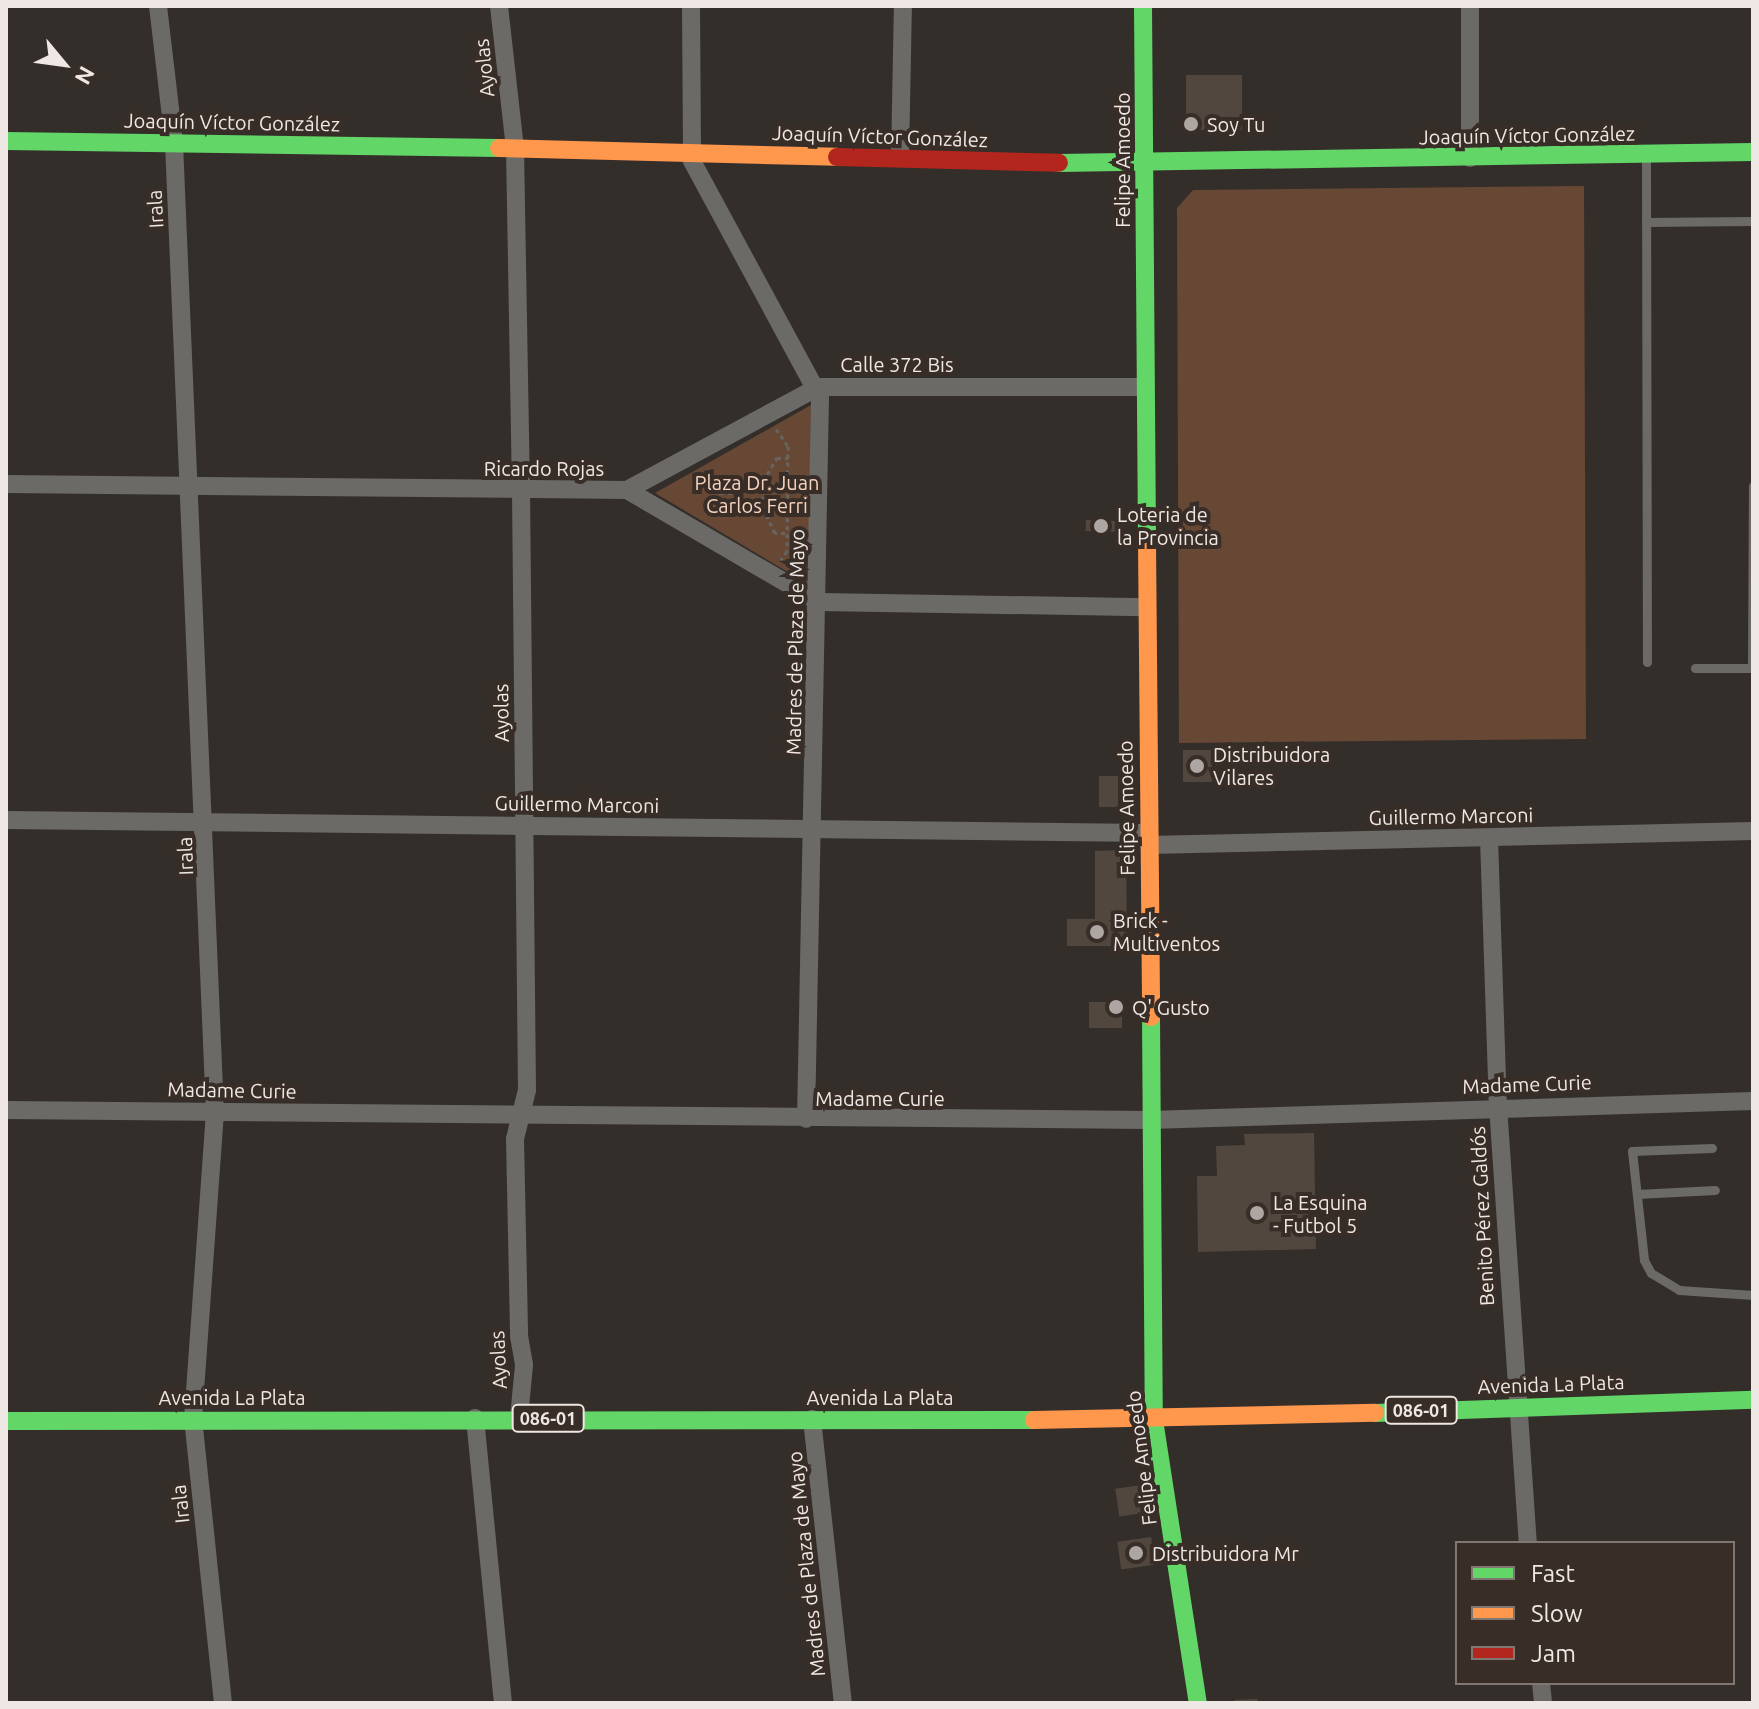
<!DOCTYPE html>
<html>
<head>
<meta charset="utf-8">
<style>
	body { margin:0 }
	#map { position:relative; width:1759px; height:1709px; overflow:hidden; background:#342e2b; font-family:Ubuntu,sans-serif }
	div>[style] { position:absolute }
	.green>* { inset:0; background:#674835 }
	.building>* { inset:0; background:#52473e; transform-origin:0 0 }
	.path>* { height:3px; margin-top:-1.5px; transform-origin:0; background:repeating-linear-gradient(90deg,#676462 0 4px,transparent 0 8px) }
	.lane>* { height:9px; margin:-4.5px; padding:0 4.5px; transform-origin:4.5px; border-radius:4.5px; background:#6b6a67 }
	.street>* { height:18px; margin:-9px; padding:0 9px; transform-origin:9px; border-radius:9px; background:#6b6a67 }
	.fast>* { height:18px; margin:-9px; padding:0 9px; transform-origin:9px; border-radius:9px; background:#63d668 }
	.slow>* { height:18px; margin:-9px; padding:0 9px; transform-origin:9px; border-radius:9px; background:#ff974d }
	.jam>* { height:18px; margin:-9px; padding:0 9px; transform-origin:9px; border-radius:9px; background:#b3261e }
	.dots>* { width:22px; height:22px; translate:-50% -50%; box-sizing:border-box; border:4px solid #382d27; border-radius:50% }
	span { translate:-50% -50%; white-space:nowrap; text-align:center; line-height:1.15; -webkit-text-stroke:8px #382d27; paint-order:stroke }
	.shield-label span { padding:2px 6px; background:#382d27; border:2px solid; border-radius:6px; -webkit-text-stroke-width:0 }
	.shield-label { font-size:18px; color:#eee7e3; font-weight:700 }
	.street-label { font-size:20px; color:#eee7e3 }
	.poi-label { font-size:20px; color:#eee7e3 }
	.left { translate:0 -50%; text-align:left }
	.park-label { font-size:20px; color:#f6d3be }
	.frame { position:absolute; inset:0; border:8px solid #eee7e3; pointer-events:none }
	.legend { position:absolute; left:1455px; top:1541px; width:280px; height:144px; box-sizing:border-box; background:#382d27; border:2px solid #817772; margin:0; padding:10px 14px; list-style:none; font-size:24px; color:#eee7e3 }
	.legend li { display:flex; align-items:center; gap:16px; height:40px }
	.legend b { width:40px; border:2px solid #817772 }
	.north { position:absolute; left:24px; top:24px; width:80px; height:80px; -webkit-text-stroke:6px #382d27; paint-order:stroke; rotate:119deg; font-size:22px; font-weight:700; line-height:32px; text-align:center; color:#eee7e3 }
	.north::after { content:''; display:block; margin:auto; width:28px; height:36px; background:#eee7e3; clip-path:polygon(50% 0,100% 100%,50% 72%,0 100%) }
</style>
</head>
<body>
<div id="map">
	<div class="green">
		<div style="clip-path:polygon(1584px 186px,1586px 739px,1179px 743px,1177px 208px,1193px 190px)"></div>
		<div style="clip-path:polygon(811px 405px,808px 584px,655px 493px)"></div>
	</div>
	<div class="building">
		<div style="left:1186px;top:75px;width:56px;height:55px"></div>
		<div style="left:1086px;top:520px;width:31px;height:11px;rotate:2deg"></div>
		<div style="left:1183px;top:750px;width:29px;height:32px"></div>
		<div style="left:1099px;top:776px;width:19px;height:31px"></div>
		<div style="clip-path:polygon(1126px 850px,1127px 946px,1067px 946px,1067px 919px,1095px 919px,1095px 851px)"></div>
		<div style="left:1089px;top:1002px;width:33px;height:26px"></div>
		<div style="clip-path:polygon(1314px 1133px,1316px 1249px,1198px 1252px,1197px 1176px,1217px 1176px,1216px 1146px,1245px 1145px,1244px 1134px)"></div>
		<div style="left:1142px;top:1485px;width:28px;height:27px;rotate:82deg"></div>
		<div style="left:1151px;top:1537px;width:28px;height:34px;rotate:82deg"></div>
		<div style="clip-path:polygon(1257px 1699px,1258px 1703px,1234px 1703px,1234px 1700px)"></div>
	</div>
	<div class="path">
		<div style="left:776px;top:429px;width:21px;rotate:55deg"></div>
		<div style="left:788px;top:446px;width:105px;rotate:90.5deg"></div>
		<div style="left:787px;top:551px;width:11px;rotate:124deg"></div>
		<div style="left:720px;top:493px;width:16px"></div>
		<div style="left:706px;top:514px;width:25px;rotate:-56deg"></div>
		<div style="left:720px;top:493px;width:27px;rotate:-118deg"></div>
		<div style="left:785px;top:533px;width:10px;rotate:180deg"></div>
		<div style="left:775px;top:533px;width:28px;rotate:-116deg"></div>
		<div style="left:763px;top:508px;width:27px;rotate:-90deg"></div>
		<div style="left:763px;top:481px;width:27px;rotate:-59deg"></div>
		<div style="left:777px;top:458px;width:11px"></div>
	</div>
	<div class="lane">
		<div style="left:1646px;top:158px;width:504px;rotate:89.89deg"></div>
		<div style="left:1646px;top:222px;width:107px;rotate:-0.5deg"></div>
		<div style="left:1695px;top:668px;width:58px"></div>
		<div style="left:1752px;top:668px;width:182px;rotate:-89.7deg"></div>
		<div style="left:1712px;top:1148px;width:80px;rotate:177.9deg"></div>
		<div style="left:1632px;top:1151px;width:110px;rotate:83.7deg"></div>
		<div style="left:1644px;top:1260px;width:15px;rotate:62deg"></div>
		<div style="left:1651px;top:1273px;width:33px;rotate:31deg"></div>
		<div style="left:1679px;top:1290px;width:74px;rotate:3.9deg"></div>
		<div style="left:1637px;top:1194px;width:78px;rotate:-2.9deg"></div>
	</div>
	<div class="street">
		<div style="left:158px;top:6px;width:138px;rotate:83.3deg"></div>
		<div style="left:174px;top:143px;width:970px;rotate:87.58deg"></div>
		<div style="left:215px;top:1112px;width:307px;rotate:94.1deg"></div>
		<div style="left:193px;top:1418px;width:287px;rotate:84deg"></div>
		<div style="left:499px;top:6px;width:143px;rotate:83.6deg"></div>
		<div style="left:515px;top:148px;width:342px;rotate:89deg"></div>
		<div style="left:521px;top:490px;width:600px;rotate:89.43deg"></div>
		<div style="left:527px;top:1090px;width:50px;rotate:103.8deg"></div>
		<div style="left:515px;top:1139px;width:197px;rotate:88.8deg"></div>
		<div style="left:519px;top:1336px;width:29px;rotate:80deg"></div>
		<div style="left:524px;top:1365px;width:53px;rotate:95.4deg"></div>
		<div style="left:691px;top:6px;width:155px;rotate:89.6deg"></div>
		<div style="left:692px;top:161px;width:269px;rotate:61.6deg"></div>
		<div style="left:820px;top:398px;width:721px;rotate:91.11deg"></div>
		<div style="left:1470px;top:6px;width:152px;rotate:90deg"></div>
		<div style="left:900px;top:158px;width:152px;rotate:-88.9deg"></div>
		<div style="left:6px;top:484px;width:621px;rotate:0.55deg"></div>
		<div style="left:627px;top:490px;width:222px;rotate:30.3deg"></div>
		<div style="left:819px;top:602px;width:327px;rotate:0.9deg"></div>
		<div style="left:627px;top:490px;width:217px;rotate:-28.3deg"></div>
		<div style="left:818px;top:387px;width:327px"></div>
		<div style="left:6px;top:820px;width:1142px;rotate:0.65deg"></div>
		<div style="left:1489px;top:838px;width:268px;rotate:88.1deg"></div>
		<div style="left:1498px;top:1106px;width:438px;rotate:86.1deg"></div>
		<div style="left:1149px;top:845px;width:604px;rotate:-1.33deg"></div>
		<div style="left:6px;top:1110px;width:1143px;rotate:0.5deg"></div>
		<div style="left:1149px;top:1120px;width:604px;rotate:-1.8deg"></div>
		<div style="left:475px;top:1418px;width:286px;rotate:84.4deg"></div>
		<div style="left:812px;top:1419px;width:286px;rotate:83.8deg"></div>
		<div style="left:1541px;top:1683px;width:20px;rotate:84deg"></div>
	</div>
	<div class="fast">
		<div style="left:1143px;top:6px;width:535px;rotate:89.57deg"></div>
		<div style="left:6px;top:141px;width:493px;rotate:0.8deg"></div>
		<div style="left:1059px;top:163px;width:694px;rotate:-0.91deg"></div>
		<div style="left:1151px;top:1017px;width:403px;rotate:89.6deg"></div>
		<div style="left:1154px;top:1420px;width:286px;rotate:81.2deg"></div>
		<div style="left:1375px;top:1413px;width:378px;rotate:-2deg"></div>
		<div style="left:6px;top:1421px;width:1028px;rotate:-0.06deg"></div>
	</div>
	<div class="slow">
		<div style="left:499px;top:148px;width:338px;rotate:1.5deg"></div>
		<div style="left:1147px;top:541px;width:476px;rotate:89.5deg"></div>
		<div style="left:1034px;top:1420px;width:341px;rotate:-1.2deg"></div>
	</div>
	<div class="jam">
		<div style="left:837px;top:157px;width:222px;rotate:1.5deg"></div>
	</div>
	<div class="dots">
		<div style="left:1191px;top:124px;background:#ada6a3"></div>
		<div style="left:1101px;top:526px;background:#ada6a3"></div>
		<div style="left:1197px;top:766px;background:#ada6a3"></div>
		<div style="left:1097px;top:932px;background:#ada6a3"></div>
		<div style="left:1116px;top:1007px;background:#ada6a3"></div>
		<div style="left:1257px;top:1213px;background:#ada6a3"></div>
		<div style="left:1136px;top:1553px;background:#ada6a3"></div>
	</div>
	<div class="shield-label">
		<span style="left:1421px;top:1410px">086-01</span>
		<span style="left:548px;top:1418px">086-01</span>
	</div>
	<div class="street-label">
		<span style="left:484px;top:68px;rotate:-96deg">Ayolas</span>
		<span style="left:232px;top:122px;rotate:1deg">Joaquín Víctor González</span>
		<span style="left:1527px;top:135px;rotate:-1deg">Joaquín Víctor González</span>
		<span style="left:880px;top:136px;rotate:2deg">Joaquín Víctor González</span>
		<span style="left:1122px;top:160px;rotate:-90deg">Felipe Amoedo</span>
		<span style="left:155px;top:209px;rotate:-93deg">Irala</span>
		<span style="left:897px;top:364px">Calle 372 Bis</span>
		<span style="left:544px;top:468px">Ricardo Rojas</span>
		<span style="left:795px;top:642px;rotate:-89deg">Madres de Plaza de Mayo</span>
		<span style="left:501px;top:713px;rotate:-91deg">Ayolas</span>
		<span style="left:577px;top:804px;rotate:1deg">Guillermo Marconi</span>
		<span style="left:1126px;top:808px;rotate:-91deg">Felipe Amoedo</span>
		<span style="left:1451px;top:816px;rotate:-1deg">Guillermo Marconi</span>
		<span style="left:185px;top:856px;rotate:-92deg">Irala</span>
		<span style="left:1527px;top:1084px;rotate:-2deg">Madame Curie</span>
		<span style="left:232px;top:1090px;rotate:1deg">Madame Curie</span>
		<span style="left:880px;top:1098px">Madame Curie</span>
		<span style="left:1482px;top:1216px;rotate:-93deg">Benito Pérez Galdós</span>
		<span style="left:498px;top:1360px;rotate:-93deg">Ayolas</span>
		<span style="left:1551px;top:1384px;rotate:-2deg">Avenida La Plata</span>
		<span style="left:232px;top:1397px">Avenida La Plata</span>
		<span style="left:880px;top:1397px">Avenida La Plata</span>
		<span style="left:1141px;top:1458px;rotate:-97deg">Felipe Amoedo</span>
		<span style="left:180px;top:1504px;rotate:-96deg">Irala</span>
		<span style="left:806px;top:1564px;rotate:-96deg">Madres de Plaza de Mayo</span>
	</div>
	<div class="poi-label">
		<span class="left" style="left:1207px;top:124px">Soy Tu</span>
		<span class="left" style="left:1117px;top:526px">Loteria de<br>la Provincia</span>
		<span class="left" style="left:1213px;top:766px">Distribuidora<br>Vilares</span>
		<span class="left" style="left:1113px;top:932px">Brick -<br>Multiventos</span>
		<span class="left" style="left:1132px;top:1007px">Q' Gusto</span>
		<span class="left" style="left:1273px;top:1214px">La Esquina<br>- Futbol 5</span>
		<span class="left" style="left:1152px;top:1553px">Distribuidora Mr</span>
	</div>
	<div class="park-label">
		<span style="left:757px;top:494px">Plaza Dr. Juan<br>Carlos Ferri</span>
	</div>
	<div class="frame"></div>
	<ul class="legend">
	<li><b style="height:10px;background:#63d668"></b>Fast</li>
	<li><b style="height:10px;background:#ff974d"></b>Slow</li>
	<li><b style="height:10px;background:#b3261e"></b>Jam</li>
	</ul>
	<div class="north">N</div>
</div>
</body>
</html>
